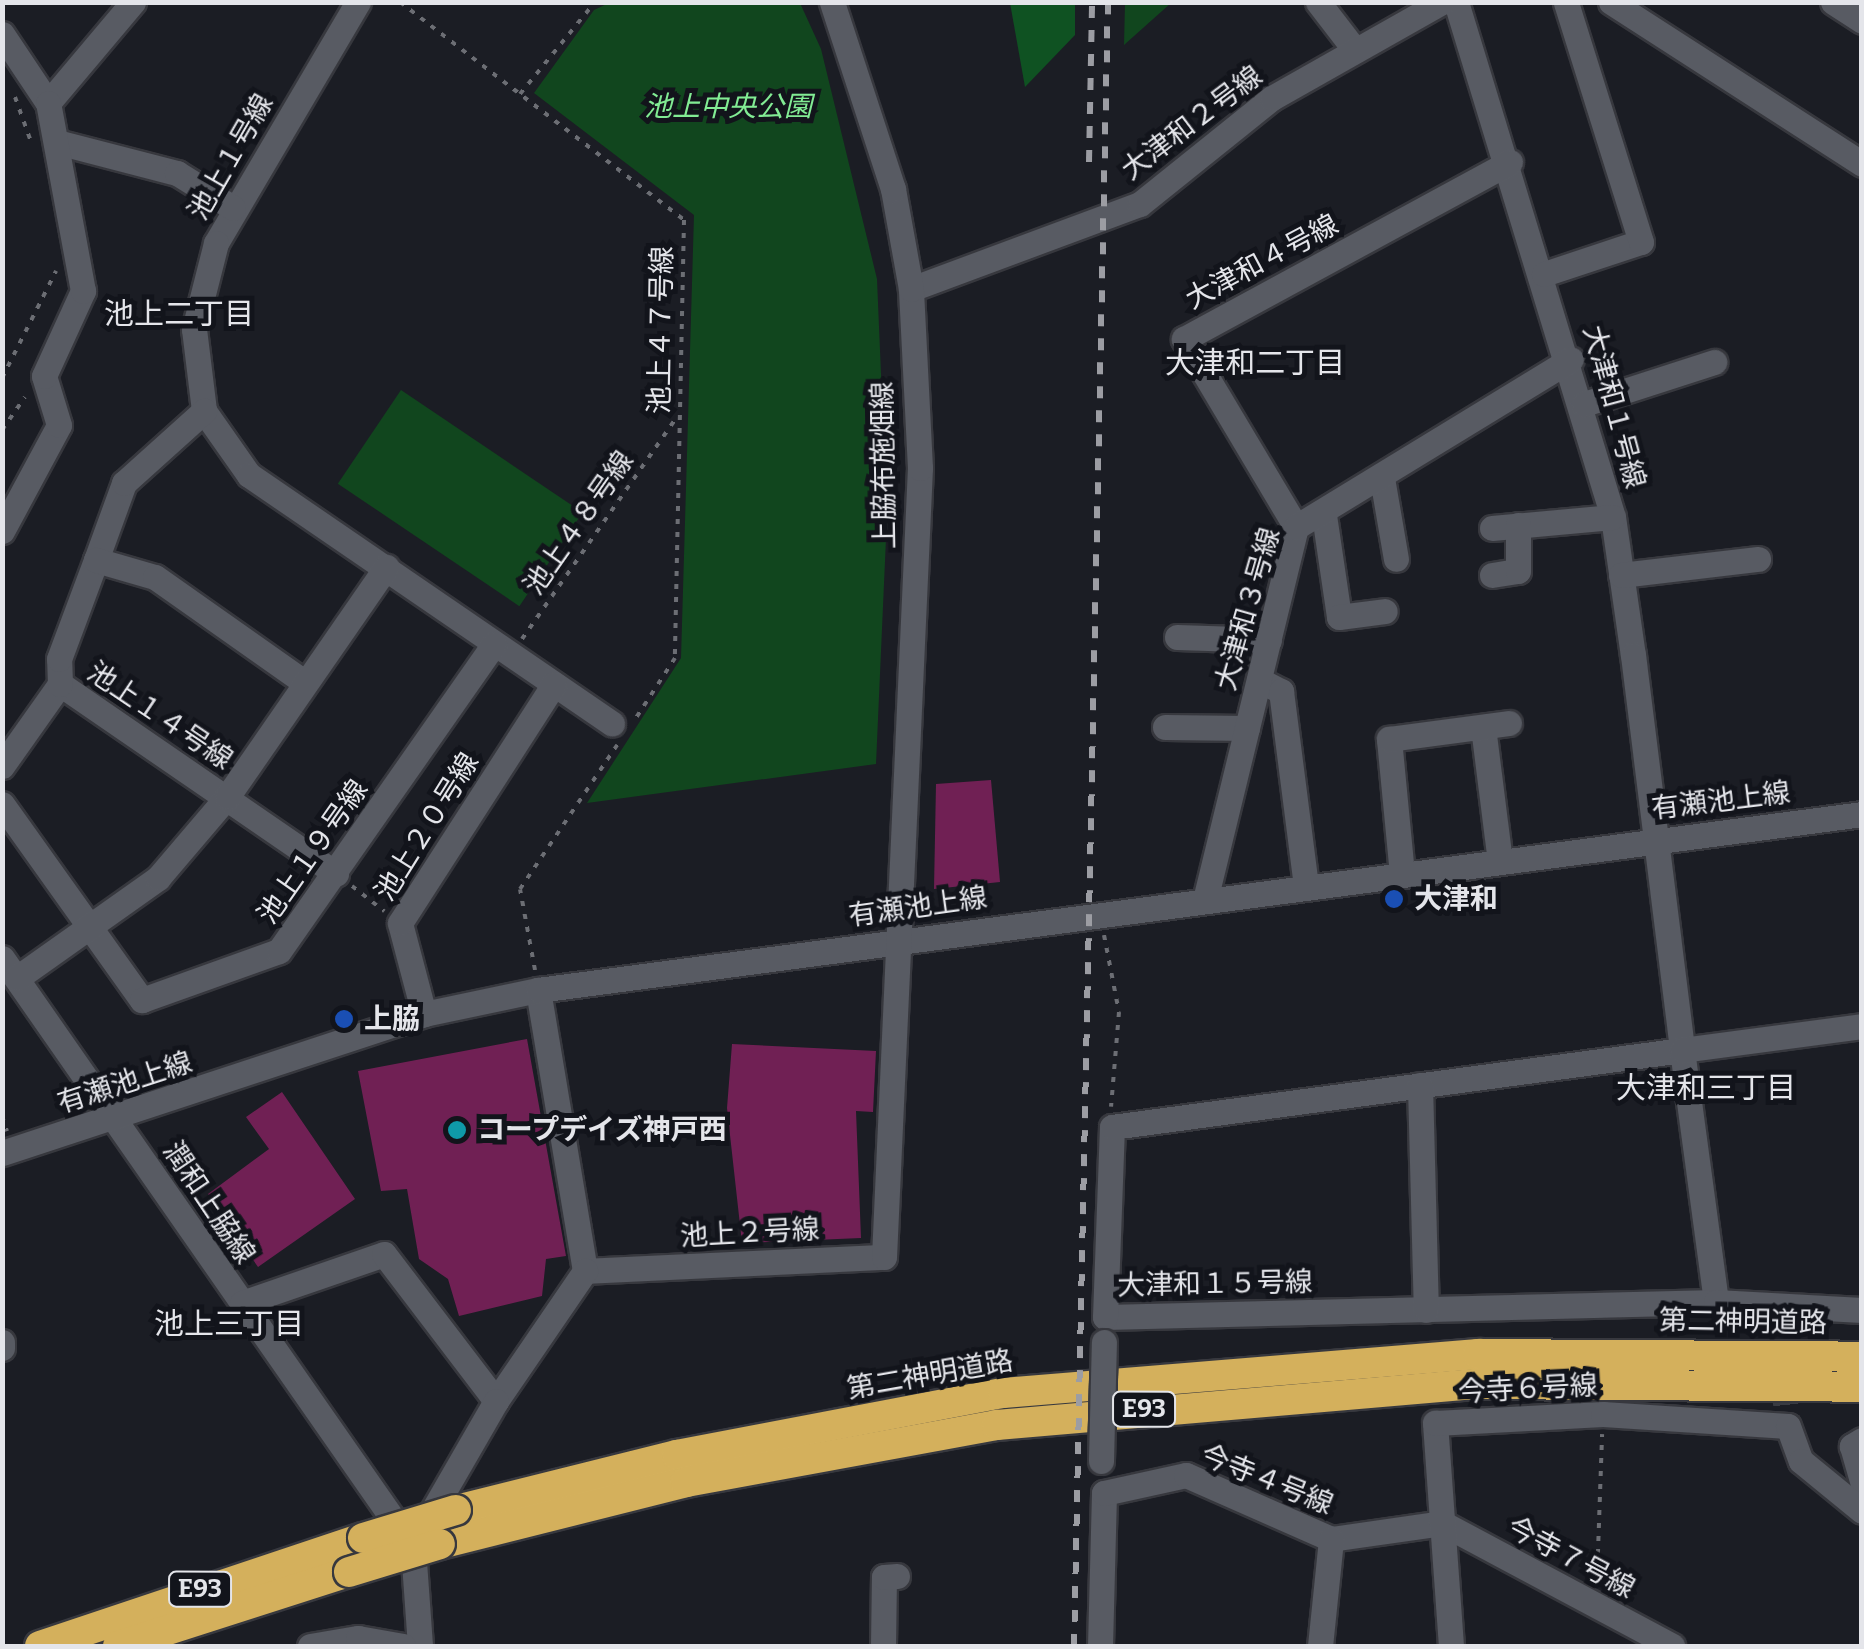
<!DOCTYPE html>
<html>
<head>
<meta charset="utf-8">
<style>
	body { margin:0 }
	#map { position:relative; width:1864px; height:1649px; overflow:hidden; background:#1b1d24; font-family:Bitter,"Noto Sans JP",serif }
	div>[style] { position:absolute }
	.green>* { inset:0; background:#11461e; transform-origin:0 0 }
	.forest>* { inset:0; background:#0f5222 }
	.building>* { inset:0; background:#702054 }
	.minor-tunnel>* { height:25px; margin-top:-12.5px; transform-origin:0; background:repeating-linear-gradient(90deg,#393b42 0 25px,transparent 0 37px) }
	.path>* { height:4px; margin-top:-2px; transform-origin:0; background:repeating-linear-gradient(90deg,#6c6e74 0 5px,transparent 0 13px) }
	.roads { filter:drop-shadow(2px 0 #37383e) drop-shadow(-2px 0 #37383e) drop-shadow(0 2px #37383e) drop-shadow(0 -2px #37383e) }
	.minor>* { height:25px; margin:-12.5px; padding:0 12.5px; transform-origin:12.5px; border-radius:12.5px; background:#585b63 }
	.highway>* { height:30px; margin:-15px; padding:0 15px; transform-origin:15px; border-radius:15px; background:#d4b05c }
	.rail>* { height:6px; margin-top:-3px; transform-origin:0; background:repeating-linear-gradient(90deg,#9c9da3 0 12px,transparent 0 24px) }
	.bridges { filter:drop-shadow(2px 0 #37383e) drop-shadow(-2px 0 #37383e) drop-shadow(0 2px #37383e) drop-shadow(0 -2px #37383e) }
	.minor-bridge>* { height:25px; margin:-12.5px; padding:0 12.5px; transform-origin:12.5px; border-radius:12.5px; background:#585b63 }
	.highway-bridge>* { height:30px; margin:-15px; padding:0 15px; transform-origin:15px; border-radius:15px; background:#d4b05c }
	.dots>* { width:28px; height:28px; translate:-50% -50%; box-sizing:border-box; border:5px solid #12141b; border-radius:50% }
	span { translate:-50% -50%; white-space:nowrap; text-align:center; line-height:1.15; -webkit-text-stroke:10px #12141b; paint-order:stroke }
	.shield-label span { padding:2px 8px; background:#12141b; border:2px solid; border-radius:8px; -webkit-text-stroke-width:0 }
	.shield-label { font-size:25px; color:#e4e5ea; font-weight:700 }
	.park-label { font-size:28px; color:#82ec94; font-style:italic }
	.street-label { font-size:28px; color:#e4e5ea }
	.poi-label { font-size:28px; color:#e4e5ea; font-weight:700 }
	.left { translate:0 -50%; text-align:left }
	.neighbourhood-label { font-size:30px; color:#e4e5ea }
	.frame { position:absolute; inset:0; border:5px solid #e4e5ea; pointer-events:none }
</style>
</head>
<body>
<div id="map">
	<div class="green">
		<div style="clip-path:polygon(609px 3px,800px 3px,821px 49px,877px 279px,887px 516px,876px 764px,587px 803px,681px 658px,694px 215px,534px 93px,594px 10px)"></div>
		<div style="clip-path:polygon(1125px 3px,1125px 2px,1171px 3px,1124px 45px)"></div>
		<div style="left:401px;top:390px;width:219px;height:113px;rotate:34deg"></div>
	</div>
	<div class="forest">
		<div style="clip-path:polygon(1010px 3px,1075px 3px,1075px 35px,1025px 87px)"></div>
	</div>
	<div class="building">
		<div style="clip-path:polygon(991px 780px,1000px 882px,934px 889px,936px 784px)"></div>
		<div style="clip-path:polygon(527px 1039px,566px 1256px,546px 1259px,542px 1296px,459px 1316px,448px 1279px,419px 1259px,407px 1189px,381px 1191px,358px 1071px)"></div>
		<div style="clip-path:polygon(732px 1044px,876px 1051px,873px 1112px,856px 1111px,861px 1238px,742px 1243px,727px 1108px)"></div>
		<div style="clip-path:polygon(282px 1092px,355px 1199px,258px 1267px,208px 1194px,269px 1149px,246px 1117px)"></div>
	</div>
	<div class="minor-tunnel">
		<div style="left:1775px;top:1306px;width:121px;rotate:83.8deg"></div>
	</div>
	<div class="path">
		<div style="left:400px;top:2px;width:358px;rotate:37.5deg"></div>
		<div style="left:684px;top:220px;width:438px;rotate:91.2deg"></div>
		<div style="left:675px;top:658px;width:75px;rotate:123.1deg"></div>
		<div style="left:520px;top:94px;width:119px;rotate:-50.8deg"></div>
		<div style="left:15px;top:97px;width:45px;rotate:70.3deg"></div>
		<div style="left:2px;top:378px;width:120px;rotate:-63.2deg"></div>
		<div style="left:2px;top:430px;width:40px;rotate:-55.1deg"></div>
		<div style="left:522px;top:639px;width:271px;rotate:-55.1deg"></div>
		<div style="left:352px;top:886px;width:41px;rotate:38deg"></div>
		<div style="left:1104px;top:935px;width:78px;rotate:79deg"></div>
		<div style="left:1119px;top:1012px;width:95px;rotate:94.8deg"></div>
		<div style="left:535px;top:970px;width:82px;rotate:-100.5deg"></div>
		<div style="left:520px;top:889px;width:174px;rotate:-56deg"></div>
		<div style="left:2px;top:1116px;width:16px;rotate:72deg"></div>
		<div style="left:1597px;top:1580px;width:146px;rotate:-88deg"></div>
	</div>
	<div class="roads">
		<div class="minor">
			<div style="left:358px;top:2px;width:280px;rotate:120.5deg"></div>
			<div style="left:216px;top:243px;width:89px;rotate:104.3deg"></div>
			<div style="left:194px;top:329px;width:83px;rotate:83deg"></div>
			<div style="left:204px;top:411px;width:78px;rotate:54.9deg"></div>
			<div style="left:249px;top:475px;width:440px;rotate:34.4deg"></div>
			<div style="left:1318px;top:2px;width:59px;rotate:52.5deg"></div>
			<div style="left:1456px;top:2px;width:538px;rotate:73.05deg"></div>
			<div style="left:1613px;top:517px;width:139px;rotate:81.8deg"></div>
			<div style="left:1633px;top:655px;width:398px;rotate:82.9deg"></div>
			<div style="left:1682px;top:1050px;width:254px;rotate:82.3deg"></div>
			<div style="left:1716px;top:1302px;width:611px;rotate:178.59deg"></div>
			<div style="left:1105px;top:1317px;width:190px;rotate:-87.9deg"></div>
			<div style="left:1112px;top:1127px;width:575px;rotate:-7.69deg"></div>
			<div style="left:1682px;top:1050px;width:182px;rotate:-7.6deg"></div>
			<div style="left:1611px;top:2px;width:299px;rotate:32.8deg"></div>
			<div style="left:1833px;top:2px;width:35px;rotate:33deg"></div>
			<div style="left:2px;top:34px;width:83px;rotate:56.3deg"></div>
			<div style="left:48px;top:103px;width:132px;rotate:-49.9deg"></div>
			<div style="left:61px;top:143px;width:120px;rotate:14.5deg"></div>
			<div style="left:177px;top:173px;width:66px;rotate:32deg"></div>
			<div style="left:1544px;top:274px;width:102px;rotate:-18.3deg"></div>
			<div style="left:1641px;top:242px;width:251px;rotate:-107.4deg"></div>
			<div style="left:911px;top:289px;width:244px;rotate:-20.4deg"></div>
			<div style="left:1140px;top:204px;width:169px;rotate:-38.8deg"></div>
			<div style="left:1272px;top:98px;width:195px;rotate:-29.5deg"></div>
			<div style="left:1584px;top:404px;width:137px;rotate:-17.9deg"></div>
			<div style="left:1382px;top:478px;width:82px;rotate:80.2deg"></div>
			<div style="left:1324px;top:515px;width:103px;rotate:81.6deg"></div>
			<div style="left:1339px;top:617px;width:46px;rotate:-7.4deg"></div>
			<div style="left:1296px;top:527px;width:219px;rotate:-120.8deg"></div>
			<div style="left:1184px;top:339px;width:371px;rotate:-28.5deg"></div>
			<div style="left:1492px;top:528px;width:121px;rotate:-5.2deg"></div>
			<div style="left:2px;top:531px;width:120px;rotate:-61.7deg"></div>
			<div style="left:59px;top:425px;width:51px;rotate:-107deg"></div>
			<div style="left:44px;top:376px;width:94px;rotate:-65.4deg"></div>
			<div style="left:83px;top:291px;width:191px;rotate:-100.5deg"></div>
			<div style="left:96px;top:560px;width:82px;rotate:-70deg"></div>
			<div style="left:124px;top:483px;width:108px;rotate:-42deg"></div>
			<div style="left:1492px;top:575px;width:26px;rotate:-9deg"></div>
			<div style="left:1518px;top:571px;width:46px;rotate:-90deg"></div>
			<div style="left:1621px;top:575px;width:138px;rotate:-6.7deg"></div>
			<div style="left:1177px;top:637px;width:92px;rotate:1.9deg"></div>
			<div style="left:1259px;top:680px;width:25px;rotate:27deg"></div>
			<div style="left:1281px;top:691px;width:198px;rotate:82.7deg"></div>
			<div style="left:60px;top:684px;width:335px;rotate:34.5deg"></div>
			<div style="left:1165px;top:727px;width:82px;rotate:0.7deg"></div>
			<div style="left:1483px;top:727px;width:135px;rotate:82.8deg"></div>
			<div style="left:2px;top:766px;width:100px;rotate:-54.7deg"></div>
			<div style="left:60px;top:684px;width:25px;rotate:-92deg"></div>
			<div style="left:59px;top:659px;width:106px;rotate:-69.5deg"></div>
			<div style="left:96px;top:560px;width:61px;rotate:16.1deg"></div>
			<div style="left:155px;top:577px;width:184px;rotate:35.2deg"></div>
			<div style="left:2px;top:804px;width:241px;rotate:54.5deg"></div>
			<div style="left:142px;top:1000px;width:145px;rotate:-19.7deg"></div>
			<div style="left:279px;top:951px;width:375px;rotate:-55deg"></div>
			<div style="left:1402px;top:874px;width:136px;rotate:-95.5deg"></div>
			<div style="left:1389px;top:739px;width:121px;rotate:-7.6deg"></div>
			<div style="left:1205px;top:900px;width:384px;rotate:-76.3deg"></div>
			<div style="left:1296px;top:527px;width:322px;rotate:-31.4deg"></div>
			<div style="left:2px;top:958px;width:719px;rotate:55.14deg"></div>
			<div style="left:413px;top:1548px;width:98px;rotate:85.9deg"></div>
			<div style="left:17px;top:978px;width:173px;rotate:-35.3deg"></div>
			<div style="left:158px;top:878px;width:106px;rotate:-49.6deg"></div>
			<div style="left:227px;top:797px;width:280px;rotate:-55.3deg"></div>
			<div style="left:538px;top:990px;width:285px;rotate:80.5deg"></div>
			<div style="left:424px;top:1014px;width:94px;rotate:-104.8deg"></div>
			<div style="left:400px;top:923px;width:284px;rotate:-57.2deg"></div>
			<div style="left:1420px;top:1085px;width:225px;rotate:88.5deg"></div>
			<div style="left:2px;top:1153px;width:444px;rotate:-18.2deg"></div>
			<div style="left:424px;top:1014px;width:116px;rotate:-11.9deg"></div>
			<div style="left:538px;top:990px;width:1336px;rotate:-7.57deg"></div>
			<div style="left:585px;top:1271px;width:299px;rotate:-2.7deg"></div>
			<div style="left:884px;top:1257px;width:790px;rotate:-87.39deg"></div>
			<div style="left:920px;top:468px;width:179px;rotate:-92.9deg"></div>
			<div style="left:911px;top:289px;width:102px;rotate:-100.2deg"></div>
			<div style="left:893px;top:189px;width:197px;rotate:-108.1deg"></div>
			<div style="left:1716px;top:1302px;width:146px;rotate:3.1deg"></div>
			<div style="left:242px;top:1303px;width:150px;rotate:-19deg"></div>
			<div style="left:384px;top:1254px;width:185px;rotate:52.7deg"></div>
			<div style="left:496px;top:1401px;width:158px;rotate:-55.6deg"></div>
			<div style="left:2px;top:1342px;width:6px;rotate:90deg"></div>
			<div style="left:1862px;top:1440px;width:12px;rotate:149deg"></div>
			<div style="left:1852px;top:1446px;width:37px;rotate:74deg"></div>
			<div style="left:421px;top:1531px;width:150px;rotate:-60deg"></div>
			<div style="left:310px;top:1646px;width:49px;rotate:-9.5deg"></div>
			<div style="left:358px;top:1638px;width:46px;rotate:10.1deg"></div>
			<div style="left:883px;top:1646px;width:69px;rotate:-89.2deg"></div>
			<div style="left:884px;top:1577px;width:13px;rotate:-4deg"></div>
			<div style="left:1100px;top:1646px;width:153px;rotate:-88.5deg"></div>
			<div style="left:1104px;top:1493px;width:84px;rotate:-12.4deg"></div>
			<div style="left:1186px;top:1475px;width:158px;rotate:23.8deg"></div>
			<div style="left:1331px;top:1539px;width:112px;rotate:-8.2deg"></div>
			<div style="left:1442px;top:1523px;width:261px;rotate:28.1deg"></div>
			<div style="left:1320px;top:1646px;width:108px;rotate:-84.1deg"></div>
			<div style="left:1451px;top:1646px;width:224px;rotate:-94.1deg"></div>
			<div style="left:1435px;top:1423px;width:168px;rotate:-3.1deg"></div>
			<div style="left:1603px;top:1414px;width:185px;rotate:3.7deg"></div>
			<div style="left:1788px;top:1426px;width:37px;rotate:70deg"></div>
			<div style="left:1801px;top:1461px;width:79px;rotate:39.3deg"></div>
		</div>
		<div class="highway">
			<div style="left:456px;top:1510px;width:228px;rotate:-14deg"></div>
			<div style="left:677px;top:1455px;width:332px;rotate:-10.8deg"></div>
			<div style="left:1003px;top:1393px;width:477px;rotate:-4.7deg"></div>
			<div style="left:1478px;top:1354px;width:384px;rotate:0.4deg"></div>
			<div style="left:440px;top:1544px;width:254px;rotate:-14.1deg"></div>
			<div style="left:686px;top:1482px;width:316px;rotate:-10.4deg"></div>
			<div style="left:997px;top:1425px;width:479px;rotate:-4.9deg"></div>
			<div style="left:1474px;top:1384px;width:388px;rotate:0.4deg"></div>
			<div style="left:40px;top:1646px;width:341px;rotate:-18.5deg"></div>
			<div style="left:118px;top:1646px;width:243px;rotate:-17.8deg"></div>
		</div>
	</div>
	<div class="rail">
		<div style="left:1089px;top:162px;width:160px;rotate:-88.9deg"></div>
		<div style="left:1074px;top:1646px;width:1644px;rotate:-88.82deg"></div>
	</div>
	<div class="bridges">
		<div class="minor-bridge">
			<div style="left:1101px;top:1461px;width:119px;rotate:-88.6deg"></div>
		</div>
		<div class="highway-bridge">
			<div style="left:363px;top:1538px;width:97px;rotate:-16.8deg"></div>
			<div style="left:349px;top:1572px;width:95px;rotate:-17.1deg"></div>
		</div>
	</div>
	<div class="dots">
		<div style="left:1394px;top:899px;background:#1a4fb4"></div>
		<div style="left:344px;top:1019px;background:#1a4fb4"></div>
		<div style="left:457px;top:1130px;background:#0f9aa8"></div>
	</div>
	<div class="shield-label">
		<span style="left:1144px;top:1409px">E93</span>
		<span style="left:200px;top:1589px">E93</span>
	</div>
	<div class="park-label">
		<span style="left:728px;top:107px">池上中央公園</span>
	</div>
	<div class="street-label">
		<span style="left:1192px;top:123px;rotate:-37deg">大津和２号線</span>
		<span style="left:231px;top:157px;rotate:-60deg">池上１号線</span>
		<span style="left:1262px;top:262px;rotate:-28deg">大津和４号線</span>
		<span style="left:661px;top:330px;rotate:-89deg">池上４７号線</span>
		<span style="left:1614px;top:407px;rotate:75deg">大津和１号線</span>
		<span style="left:884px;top:465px;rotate:-91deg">上脇布施畑線</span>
		<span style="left:579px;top:523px;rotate:-55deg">池上４８号線</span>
		<span style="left:1248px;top:609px;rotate:-74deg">大津和３号線</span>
		<span style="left:160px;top:716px;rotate:34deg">池上１４号線</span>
		<span style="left:1721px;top:801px;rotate:-7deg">有瀬池上線</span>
		<span style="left:427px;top:827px;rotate:-58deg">池上２０号線</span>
		<span style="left:313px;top:852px;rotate:-55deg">池上１９号線</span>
		<span style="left:918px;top:907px;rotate:-8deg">有瀬池上線</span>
		<span style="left:125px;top:1083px;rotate:-18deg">有瀬池上線</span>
		<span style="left:209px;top:1203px;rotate:56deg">潤和上脇線</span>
		<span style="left:750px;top:1233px;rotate:-3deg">池上２号線</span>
		<span style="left:1215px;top:1284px;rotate:-1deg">大津和１５号線</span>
		<span style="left:1743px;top:1322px;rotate:1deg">第二神明道路</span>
		<span style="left:930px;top:1375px;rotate:-10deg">第二神明道路</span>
		<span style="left:1528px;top:1389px;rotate:-3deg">今寺６号線</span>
		<span style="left:1267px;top:1480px;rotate:22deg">今寺４号線</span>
		<span style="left:1571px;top:1558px;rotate:28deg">今寺７号線</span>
	</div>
	<div class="poi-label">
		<span class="left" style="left:1414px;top:899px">大津和</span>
		<span class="left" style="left:364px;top:1019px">上脇</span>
		<span class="left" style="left:477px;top:1130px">コープデイズ神戸西</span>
	</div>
	<div class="neighbourhood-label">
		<span style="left:179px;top:314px">池上二丁目</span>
		<span style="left:1255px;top:363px">大津和二丁目</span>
		<span style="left:1706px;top:1088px">大津和三丁目</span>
		<span style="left:229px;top:1324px">池上三丁目</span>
	</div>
	<div class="frame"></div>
</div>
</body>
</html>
